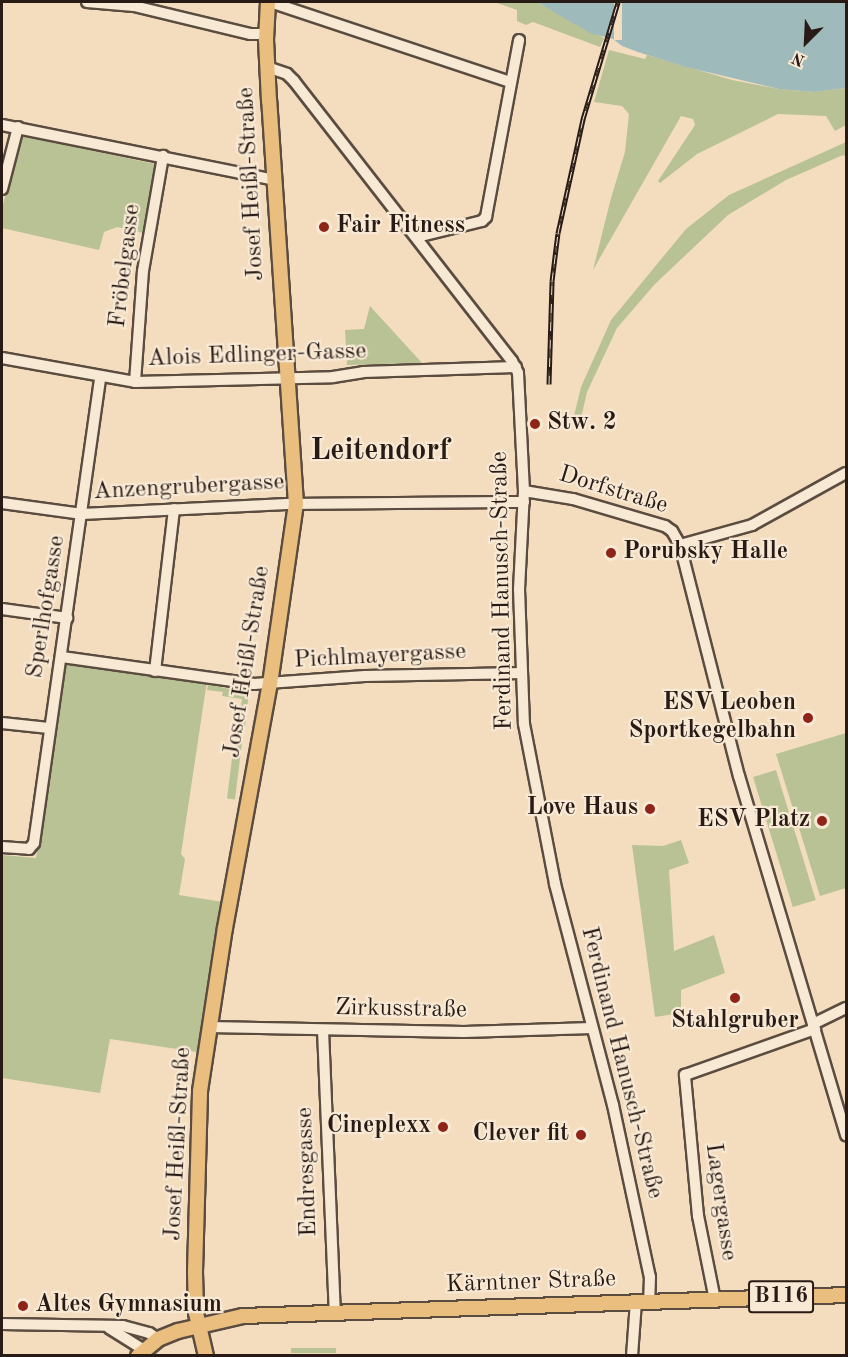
<!DOCTYPE html>
<html>
<head>
<meta charset="utf-8">
<style>
	body { margin:0 }
	#map { position:relative; width:848px; height:1357px; overflow:hidden; background:#f4ddbe; font-family:"Old Standard TT",serif }
	div>[style] { position:absolute }
	.green>* { inset:0; background:#b8c294; transform-origin:0 0 }
	.water>* { inset:0; background:#9ebaba }
	.pier>* { inset:0; background:#f4ddbe; transform-origin:0 0 }
	.roads { filter:drop-shadow(2px 0 #5b4c40) drop-shadow(-2px 0 #5b4c40) drop-shadow(0 2px #5b4c40) drop-shadow(0 -2px #5b4c40) }
	.minor>* { height:10px; margin:-5px; padding:0 5px; transform-origin:5px; border-radius:5px; background:#f8e9d5 }
	.major>* { height:14px; margin:-7px; padding:0 7px; transform-origin:7px; border-radius:7px; background:#eabe7f }
	.rail>* { height:5px; margin-top:-2.5px; transform-origin:0; background:repeating-linear-gradient(90deg,#f8e9d5 0 9px,#281b16 0 18px); box-sizing:border-box; border-block:2px solid #281b16 }
	.dots>* { width:16px; height:16px; translate:-50% -50%; box-sizing:border-box; border:3px solid #f8e9d5; border-radius:50% }
	span { translate:-50% -50%; white-space:nowrap; text-align:center; line-height:1.15; -webkit-text-stroke:4.5px #f8e9d5; paint-order:stroke }
	.shield-label span { padding:2px 4px; background:#f8e9d5; border:2px solid; border-radius:4px; -webkit-text-stroke-width:0 }
	.shield-label { font-size:22px; color:#281b16; font-weight:700 }
	.street-label { font-size:24px; color:#281b16 }
	.poi-label { font-size:24px; color:#281b16; font-weight:700 }
	.left { translate:0 -50%; text-align:left }
	.right { translate:-100% -50%; text-align:right }
	.district-label { font-size:30px; color:#281b16; font-weight:700 }
	.frame { position:absolute; inset:0; border:3px solid #281b16; pointer-events:none }
	.north { position:absolute; left:776px; top:12px; width:60px; height:60px; -webkit-text-stroke:4px #f8e9d5; paint-order:stroke; rotate:204deg; font-size:16px; font-weight:700; line-height:24px; text-align:center; color:#281b16 }
	.north::after { content:''; display:block; margin:auto; width:21px; height:27px; background:#281b16; clip-path:polygon(50% 0,100% 100%,50% 72%,0 100%) }
</style>
</head>
<body>
<div id="map">
	<div class="green">
		<div style="clip-path:polygon(494px 2px,537px 2px,604px 38px,600px 47px,533px 22px,526px 25px,517px 21px,517px 10px)"></div>
		<div style="clip-path:polygon(609px 50px,645px 59px,647px 55px,732px 80px,779px 89px,814px 92px,846px 88px,846px 125px,835px 131px,826px 116px,778px 114px,697px 154px,660px 183px,658px 181px,695px 125px,693px 119px,681px 116px,593px 270px,611px 198px,625px 152px,629px 114px,622px 106px,594px 102px)"></div>
		<div style="clip-path:polygon(21px 136px,155px 164px,143px 233px,117px 227px,104px 232px,99px 250px,2px 228px,2px 208px)"></div>
		<div style="clip-path:polygon(846px 142px,846px 157px,843px 155px,786px 180px,728px 215px,655px 284px,617px 328px,587px 392px,581px 418px,574px 416px,581px 387px,611px 320px,686px 229px,729px 195px)"></div>
		<div style="clip-path:polygon(370px 306px,422px 363px,347px 365px,345px 330px,364px 329px)"></div>
		<div style="clip-path:polygon(65px 662px,207px 681px,181px 854px,185px 859px,179px 895px,229px 903px,204px 1053px,110px 1039px,100px 1093px,2px 1078px,2px 855px,36px 858px)"></div>
		<div style="clip-path:polygon(208px 685px,249px 692px,245px 727px,238px 726px,242px 699px,222px 696px,223px 692px,207px 690px)"></div>
		<div style="clip-path:polygon(846px 733px,846px 888px,820px 896px,776px 754px)"></div>
		<div style="left:234px;top:742px;width:8px;height:57px;rotate:7deg"></div>
		<div style="left:776px;top:770px;width:136px;height:24px;rotate:73deg"></div>
		<div style="clip-path:polygon(681px 840px,689px 863px,669px 870px,674px 951px,714px 935px,725px 973px,681px 990px,681px 1013px,655px 1017px,632px 845px,663px 846px)"></div>
		<div style="left:336px;top:1348px;width:5px;height:45px;rotate:90deg"></div>
	</div>
	<div class="water">
		<div style="clip-path:polygon(537px 2px,846px 2px,846px 88px,814px 92px,779px 89px,686px 67px,638px 52px,622px 46px,613px 39px,590px 33px)"></div>
	</div>
	<div class="pier">
		<div style="left:614px;top:2px;width:8px;height:38px"></div>
	</div>
	<div class="roads">
		<div class="minor">
			<div style="left:87px;top:2px;width:47px;rotate:4.9deg"></div>
			<div style="left:134px;top:6px;width:119px;rotate:13.6deg"></div>
			<div style="left:250px;top:34px;width:16px"></div>
			<div style="left:270px;top:2px;width:254px;rotate:18.4deg"></div>
			<div style="left:267px;top:67px;width:21px;rotate:19deg"></div>
			<div style="left:287px;top:74px;width:10px;rotate:45deg"></div>
			<div style="left:294px;top:81px;width:355px;rotate:52.1deg"></div>
			<div style="left:512px;top:361px;width:13px;rotate:63deg"></div>
			<div style="left:518px;top:373px;width:118px;rotate:87.1deg"></div>
			<div style="left:524px;top:491px;width:98px;rotate:92.9deg"></div>
			<div style="left:519px;top:589px;width:135px;rotate:87.9deg"></div>
			<div style="left:524px;top:724px;width:163px;rotate:79deg"></div>
			<div style="left:555px;top:884px;width:228px;rotate:75.3deg"></div>
			<div style="left:613px;top:1105px;width:176px;rotate:77.9deg"></div>
			<div style="left:650px;top:1277px;width:24px;rotate:92deg"></div>
			<div style="left:2px;top:125px;width:278px;rotate:11.4deg"></div>
			<div style="left:2px;top:189px;width:64px;rotate:-75.5deg"></div>
			<div style="left:417px;top:237px;width:67px;rotate:-13.8deg"></div>
			<div style="left:482px;top:221px;width:6px;rotate:-45deg"></div>
			<div style="left:486px;top:217px;width:180px;rotate:-79.4deg"></div>
			<div style="left:2px;top:358px;width:135px;rotate:10.2deg"></div>
			<div style="left:135px;top:382px;width:198px;rotate:-1.4deg"></div>
			<div style="left:333px;top:377px;width:30px;rotate:-9deg"></div>
			<div style="left:363px;top:372px;width:153px;rotate:-1.9deg"></div>
			<div style="left:135px;top:382px;width:111px;rotate:-85.9deg"></div>
			<div style="left:143px;top:271px;width:117px;rotate:-80.1deg"></div>
			<div style="left:524px;top:491px;width:50px;rotate:9.3deg"></div>
			<div style="left:573px;top:499px;width:96px;rotate:16.4deg"></div>
			<div style="left:665px;top:526px;width:9px;rotate:36deg"></div>
			<div style="left:672px;top:531px;width:16px;rotate:60deg"></div>
			<div style="left:680px;top:545px;width:75px;rotate:-15.5deg"></div>
			<div style="left:752px;top:525px;width:107px;rotate:-29deg"></div>
			<div style="left:2px;top:503px;width:81px;rotate:7.8deg"></div>
			<div style="left:82px;top:514px;width:205px;rotate:-2.8deg"></div>
			<div style="left:287px;top:504px;width:237px;rotate:-0.5deg"></div>
			<div style="left:680px;top:545px;width:238px;rotate:75.7deg"></div>
			<div style="left:739px;top:776px;width:375px;rotate:73.4deg"></div>
			<div style="left:2px;top:609px;width:66px;rotate:7.9deg"></div>
			<div style="left:62px;top:657px;width:194px;rotate:8deg"></div>
			<div style="left:254px;top:684px;width:111px;rotate:-4.1deg"></div>
			<div style="left:365px;top:676px;width:157px;rotate:-1.1deg"></div>
			<div style="left:155px;top:671px;width:163px;rotate:-83.3deg"></div>
			<div style="left:2px;top:723px;width:47px;rotate:6.1deg"></div>
			<div style="left:2px;top:847px;width:27px;rotate:4deg"></div>
			<div style="left:29px;top:849px;width:8px;rotate:-50deg"></div>
			<div style="left:34px;top:843px;width:471px;rotate:-81.9deg"></div>
			<div style="left:813px;top:1024px;width:37px;rotate:-26deg"></div>
			<div style="left:209px;top:1027px;width:255px;rotate:1.1deg"></div>
			<div style="left:464px;top:1032px;width:128px;rotate:-1.8deg"></div>
			<div style="left:323px;top:1030px;width:283px;rotate:87.6deg"></div>
			<div style="left:715px;top:1300px;width:86px;rotate:-101.4deg"></div>
			<div style="left:698px;top:1216px;width:142px;rotate:-95.3deg"></div>
			<div style="left:685px;top:1075px;width:138px;rotate:-19.5deg"></div>
			<div style="left:2px;top:1324px;width:121px;rotate:0.9deg"></div>
			<div style="left:123px;top:1326px;width:27px;rotate:15deg"></div>
			<div style="left:149px;top:1333px;width:11px;rotate:34deg"></div>
			<div style="left:109px;top:1328px;width:41px;rotate:32.2deg"></div>
			<div style="left:632px;top:1356px;width:54px;rotate:-85.8deg"></div>
		</div>
		<div class="major">
			<div style="left:138px;top:1356px;width:26px;rotate:-40deg"></div>
			<div style="left:158px;top:1339px;width:22px;rotate:-22deg"></div>
			<div style="left:178px;top:1331px;width:67px;rotate:-13deg"></div>
			<div style="left:243px;top:1316px;width:603px;rotate:-1.99deg"></div>
			<div style="left:206px;top:1356px;width:44px;rotate:-103.1deg"></div>
			<div style="left:196px;top:1313px;width:41px;rotate:-91.4deg"></div>
			<div style="left:195px;top:1272px;width:181px;rotate:-88.4deg"></div>
			<div style="left:200px;top:1091px;width:165px;rotate:-81.3deg"></div>
			<div style="left:225px;top:928px;width:248px;rotate:-79.6deg"></div>
			<div style="left:270px;top:684px;width:182px;rotate:-81.8deg"></div>
			<div style="left:296px;top:504px;width:404px;rotate:-93.8deg"></div>
			<div style="left:269px;top:101px;width:61px;rotate:-92.8deg"></div>
			<div style="left:266px;top:40px;width:38px;rotate:-87deg"></div>
		</div>
	</div>
	<div class="rail">
		<div style="left:549px;top:384px;width:103px;rotate:-88.3deg"></div>
		<div style="left:552px;top:281px;width:48px;rotate:-82.9deg"></div>
		<div style="left:558px;top:233px;width:117px;rotate:-77.6deg"></div>
		<div style="left:583px;top:119px;width:122px;rotate:-73.3deg"></div>
	</div>
	<div class="dots">
		<div style="left:324px;top:227px;background:#8f2418"></div>
		<div style="left:535px;top:424px;background:#8f2418"></div>
		<div style="left:611px;top:553px;background:#8f2418"></div>
		<div style="left:808px;top:718px;background:#8f2418"></div>
		<div style="left:650px;top:809px;background:#8f2418"></div>
		<div style="left:822px;top:821px;background:#8f2418"></div>
		<div style="left:735px;top:998px;background:#8f2418"></div>
		<div style="left:443px;top:1127px;background:#8f2418"></div>
		<div style="left:581px;top:1135px;background:#8f2418"></div>
		<div style="left:23px;top:1306px;background:#8f2418"></div>
	</div>
	<div class="shield-label">
		<span style="left:781px;top:1297px">B116</span>
	</div>
	<div class="street-label">
		<span style="left:252px;top:184px;rotate:-93deg">Josef Heißl-Straße</span>
		<span style="left:126px;top:266px;rotate:-83deg">Fröbelgasse</span>
		<span style="left:257px;top:356px;rotate:-2deg">Alois Edlinger-Gasse</span>
		<span style="left:189px;top:488px;rotate:-3deg">Anzengrubergasse</span>
		<span style="left:613px;top:491px;rotate:17deg">Dorfstraße</span>
		<span style="left:503px;top:591px;rotate:-91deg">Ferdinand Hanusch-Straße</span>
		<span style="left:47px;top:607px;rotate:-81deg">Sperlhofgasse</span>
		<span style="left:380px;top:657px;rotate:-3deg">Pichlmayergasse</span>
		<span style="left:248px;top:662px;rotate:-81deg">Josef Heißl-Straße</span>
		<span style="left:401px;top:1010px;rotate:1deg">Zirkusstraße</span>
		<span style="left:621px;top:1063px;rotate:76deg">Ferdinand Hanusch-Straße</span>
		<span style="left:179px;top:1144px;rotate:-87deg">Josef Heißl-Straße</span>
		<span style="left:308px;top:1172px;rotate:-92deg">Endresgasse</span>
		<span style="left:720px;top:1202px;rotate:82deg">Lagergasse</span>
		<span style="left:531px;top:1283px;rotate:-2deg">Kärntner Straße</span>
	</div>
	<div class="poi-label">
		<span class="left" style="left:336px;top:227px">Fair Fitness</span>
		<span class="left" style="left:547px;top:424px">Stw. 2</span>
		<span class="left" style="left:623px;top:553px">Porubsky Halle</span>
		<span class="right" style="left:796px;top:718px">ESV Leoben<br>Sportkegelbahn</span>
		<span class="right" style="left:638px;top:809px">Love Haus</span>
		<span class="right" style="left:810px;top:821px">ESV Platz</span>
		<span style="left:735px;top:1022px">Stahlgruber</span>
		<span class="right" style="left:431px;top:1127px">Cineplexx</span>
		<span class="right" style="left:569px;top:1135px">Clever fit</span>
		<span class="left" style="left:35px;top:1306px">Altes Gymnasium</span>
	</div>
	<div class="district-label">
		<span style="left:380px;top:451px">Leitendorf</span>
	</div>
	<div class="frame"></div>
	<div class="north">N</div>
</div>
</body>
</html>
